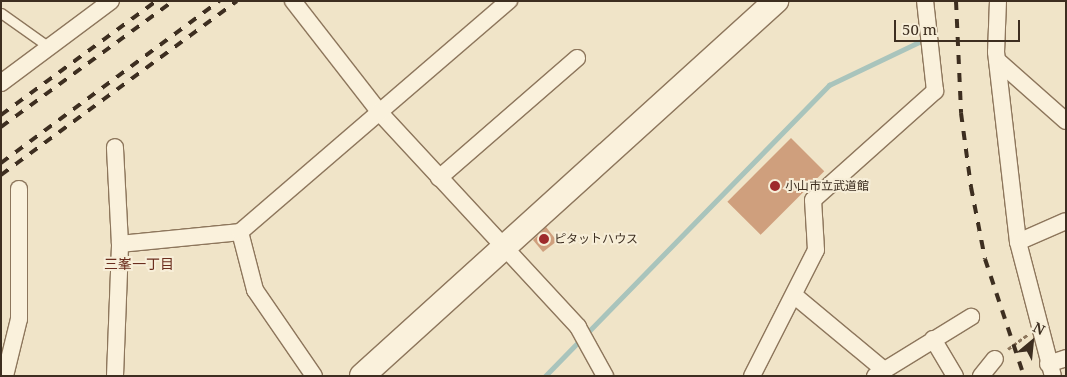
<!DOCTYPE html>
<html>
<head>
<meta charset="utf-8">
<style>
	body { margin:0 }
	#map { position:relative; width:1067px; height:377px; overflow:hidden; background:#f0e4c8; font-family:"Noto Serif","Noto Sans JP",serif }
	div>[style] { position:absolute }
	.stream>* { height:5px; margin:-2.5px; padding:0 2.5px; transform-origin:2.5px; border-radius:2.5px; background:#a9c4bc }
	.building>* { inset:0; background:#cf9f7d; transform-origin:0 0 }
	.path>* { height:3px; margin-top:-1.5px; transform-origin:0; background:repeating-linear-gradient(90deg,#8d765c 0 4px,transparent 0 6.5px) }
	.roads { filter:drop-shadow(1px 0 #8d765c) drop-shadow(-1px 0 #8d765c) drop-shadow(0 1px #8d765c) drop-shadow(0 -1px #8d765c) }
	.lane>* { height:9px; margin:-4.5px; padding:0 4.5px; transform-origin:4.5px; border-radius:4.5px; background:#faf1dc }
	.street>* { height:16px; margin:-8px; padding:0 8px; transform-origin:8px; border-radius:8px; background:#faf1dc }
	.secondary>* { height:24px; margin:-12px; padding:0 12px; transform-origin:12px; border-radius:12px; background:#faf1dc }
	.rail>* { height:4px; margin-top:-2px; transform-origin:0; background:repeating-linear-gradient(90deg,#3d2e20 0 9px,transparent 0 18px) }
	.dots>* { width:14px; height:14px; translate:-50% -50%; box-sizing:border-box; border:2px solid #f7eed8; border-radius:50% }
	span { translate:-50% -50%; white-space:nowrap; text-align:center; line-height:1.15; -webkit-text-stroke:4px #f7eed8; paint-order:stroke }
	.poi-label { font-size:12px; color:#3d2e20 }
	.left { translate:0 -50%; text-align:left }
	.neighbourhood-label { font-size:14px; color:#6b2e1e }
	.frame { position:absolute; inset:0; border:2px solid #3d2e20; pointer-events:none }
	.north { position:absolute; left:1007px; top:317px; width:50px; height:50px; -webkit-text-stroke:4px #f7eed8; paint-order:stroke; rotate:28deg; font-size:14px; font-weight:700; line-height:20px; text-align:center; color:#3d2e20 }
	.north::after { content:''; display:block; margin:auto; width:18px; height:22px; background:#3d2e20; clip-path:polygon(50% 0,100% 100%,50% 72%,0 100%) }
	.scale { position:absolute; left:894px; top:20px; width:126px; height:22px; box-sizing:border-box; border:2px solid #3d2e20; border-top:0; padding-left:6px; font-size:15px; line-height:18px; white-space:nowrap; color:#3d2e20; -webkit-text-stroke:4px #f7eed8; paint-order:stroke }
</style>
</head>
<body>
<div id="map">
	<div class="stream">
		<div style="left:545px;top:376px;width:407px;rotate:-45.7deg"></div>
		<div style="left:829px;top:85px;width:109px;rotate:-25.6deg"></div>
	</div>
	<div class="building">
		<div style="left:791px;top:138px;width:47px;height:90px;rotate:45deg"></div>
		<div style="clip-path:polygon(546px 227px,557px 241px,543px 252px,533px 240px)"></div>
	</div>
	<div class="path">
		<div style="left:1008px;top:349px;width:24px;rotate:-36deg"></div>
	</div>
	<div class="roads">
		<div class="lane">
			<div style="left:1px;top:13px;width:59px;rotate:35.3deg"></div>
		</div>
		<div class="street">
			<div style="left:293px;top:1px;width:143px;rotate:52.1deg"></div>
			<div style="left:381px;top:114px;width:290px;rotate:47.2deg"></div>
			<div style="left:578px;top:327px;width:56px;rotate:61.1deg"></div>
			<div style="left:998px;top:1px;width:51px;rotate:92.2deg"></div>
			<div style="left:996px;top:52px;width:191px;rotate:83.4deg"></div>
			<div style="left:1018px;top:242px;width:138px;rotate:75.4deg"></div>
			<div style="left:997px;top:60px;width:92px;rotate:41.5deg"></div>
			<div style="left:1px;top:83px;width:137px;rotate:-36.7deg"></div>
			<div style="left:439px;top:178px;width:183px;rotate:-41deg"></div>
			<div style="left:240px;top:232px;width:60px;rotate:75.5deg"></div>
			<div style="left:255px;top:290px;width:104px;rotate:55.5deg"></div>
			<div style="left:1018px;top:242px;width:52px;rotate:-23.6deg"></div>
			<div style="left:120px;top:244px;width:121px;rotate:-5.7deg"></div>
			<div style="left:240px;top:232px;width:355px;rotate:-40.7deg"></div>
			<div style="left:795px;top:296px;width:114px;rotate:39.7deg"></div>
			<div style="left:933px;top:339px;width:43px;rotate:59.3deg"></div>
			<div style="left:1048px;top:364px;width:19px;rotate:-18deg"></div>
			<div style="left:5px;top:376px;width:59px;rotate:-76.2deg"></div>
			<div style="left:19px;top:319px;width:130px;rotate:-90deg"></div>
			<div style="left:115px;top:376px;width:132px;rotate:-87.8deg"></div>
			<div style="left:120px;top:244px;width:97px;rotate:-93deg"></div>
			<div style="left:752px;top:376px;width:141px;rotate:-63.1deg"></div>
			<div style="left:816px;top:250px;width:50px;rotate:-93.4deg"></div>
			<div style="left:813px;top:200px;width:164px;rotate:-41.8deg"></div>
			<div style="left:935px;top:91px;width:91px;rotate:-96.3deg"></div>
			<div style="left:875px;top:376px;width:113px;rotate:-31.6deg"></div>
			<div style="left:981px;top:376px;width:22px;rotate:-51deg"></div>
		</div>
		<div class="secondary">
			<div style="left:362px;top:376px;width:559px;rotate:-42.17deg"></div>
		</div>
	</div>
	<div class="rail">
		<div style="left:956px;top:1px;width:112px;rotate:87.4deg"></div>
		<div style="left:961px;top:113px;width:75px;rotate:82.3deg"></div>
		<div style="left:971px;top:187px;width:73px;rotate:79deg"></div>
		<div style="left:985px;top:259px;width:123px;rotate:71.6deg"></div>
		<div style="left:1px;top:115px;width:192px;rotate:-36.3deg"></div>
		<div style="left:1px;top:127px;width:213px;rotate:-36.2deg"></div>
		<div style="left:1px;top:163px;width:272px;rotate:-36.6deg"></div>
		<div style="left:1px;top:175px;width:293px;rotate:-36.4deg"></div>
	</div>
	<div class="dots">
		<div style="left:775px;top:186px;background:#9e2a2b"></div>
		<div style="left:544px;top:239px;background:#9e2a2b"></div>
	</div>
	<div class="poi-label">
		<span class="left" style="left:785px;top:186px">小山市立武道館</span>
		<span class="left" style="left:554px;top:239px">ピタットハウス</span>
	</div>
	<div class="neighbourhood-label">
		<span style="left:139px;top:264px">三峯一丁目</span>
	</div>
	<div class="frame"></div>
	<div class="north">N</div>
	<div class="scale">50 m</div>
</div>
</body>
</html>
